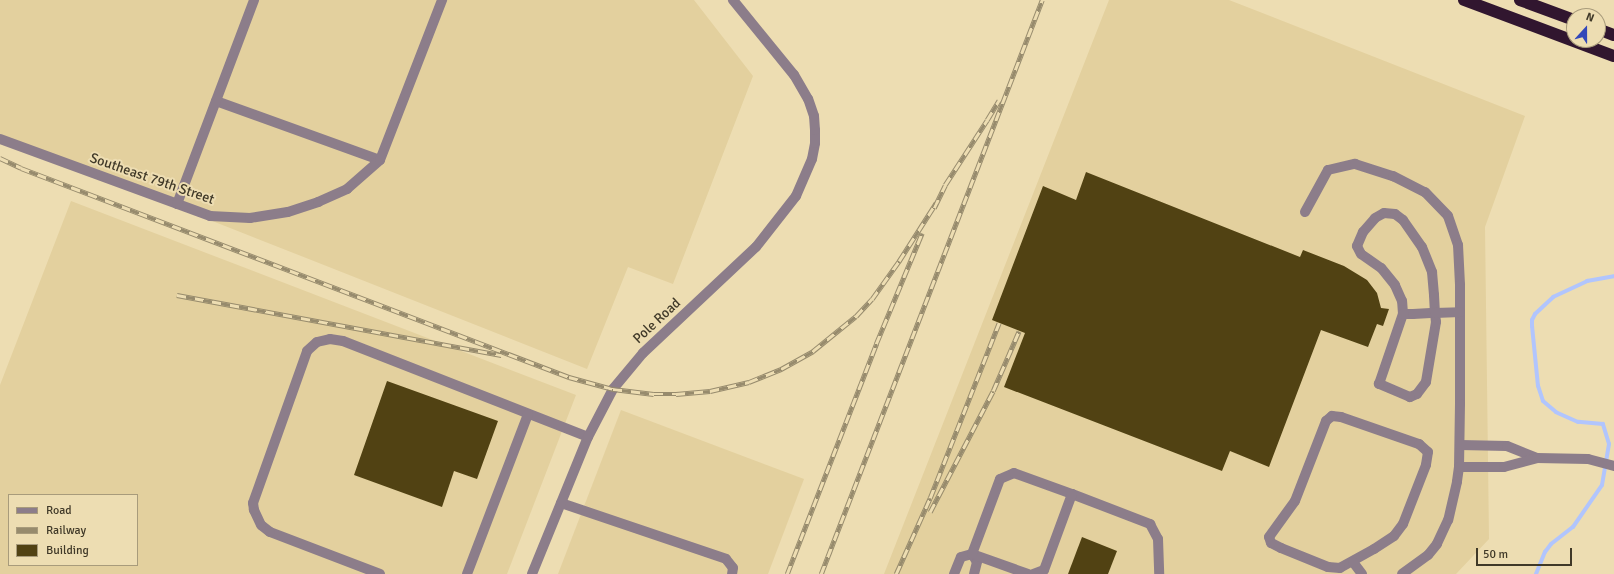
<!DOCTYPE html>
<html>
<head>
<meta charset="utf-8">
<style>
	body { margin:0 }
	#map { position:relative; width:1614px; height:574px; overflow:hidden; background:#edddb2; font-family:Signika,sans-serif }
	div>[style] { position:absolute }
	.built>* { inset:0; background:#e3d09e }
	.stream>* { height:4px; margin:-2px; padding:0 2px; transform-origin:2px; border-radius:2px; background:#b1c5fd }
	.building>* { inset:0; background:#514213 }
	.minor>* { height:10px; margin:-5px; padding:0 5px; transform-origin:5px; border-radius:5px; background:#8c7d8a }
	.highway>* { height:12px; margin:-6px; padding:0 6px; transform-origin:6px; border-radius:6px; background:#31162f }
	.rail>* { height:4.5px; margin-top:-2.25px; transform-origin:0; background:repeating-linear-gradient(90deg,#edddb2 0 9px,#978b6d 0 18px); box-sizing:border-box; border-block:1px solid #978b6d }
	span { translate:-50% -50%; white-space:nowrap; text-align:center; line-height:1.15; -webkit-text-stroke:4px #edddb2; paint-order:stroke }
	.street-label { font-size:14px; color:#403928 }
	.legend { position:absolute; left:8px; top:494px; width:130px; height:72px; box-sizing:border-box; background:#edddb2; border:1px solid #a89b7b; margin:0; padding:5px 7px; list-style:none; font-size:12px; color:#403928 }
	.legend li { display:flex; align-items:center; gap:8px; height:20px }
	.legend b { width:20px; border:1px solid #a89b7b }
	.north { position:absolute; left:1566px; top:8px; width:40px; height:40px; box-sizing:border-box; background:#edddb2; border:1px solid #a89b7b; border-radius:50%; rotate:21deg; font-size:11px; font-weight:700; line-height:16px; text-align:center; color:#403928 }
	.north::after { content:''; display:block; margin:auto; width:14px; height:18px; background:#3348b9; clip-path:polygon(50% 0,100% 100%,50% 72%,0 100%) }
	.scale { position:absolute; left:1476px; top:548px; width:96px; height:18px; box-sizing:border-box; border:2px solid #403928; border-top:0; padding-left:5px; font-size:12px; line-height:14px; white-space:nowrap; color:#403928; -webkit-text-stroke:3px #edddb2; paint-order:stroke }
</style>
</head>
<body>
<div id="map">
	<div class="built">
		<div style="clip-path:polygon(0 0,694px 0,753px 76px,673px 284px,628px 267px,587px 369px,0 137px)"></div>
		<div style="clip-path:polygon(1109px 0,1229px 0,1525px 116px,1485px 227px,1489px 539px,1456px 574px,884px 574px)"></div>
		<div style="clip-path:polygon(evenodd,71px 201px,576px 395px,507px 574px,0 574px,0 385px,71px 201px,9px 495px,137px 495px,137px 565px,9px 565px,9px 495px)"></div>
		<div style="clip-path:polygon(621px 410px,804px 479px,768px 574px,558px 574px)"></div>
	</div>
	<div class="stream">
		<div style="left:1536px;top:574px;width:24px;rotate:-68deg"></div>
		<div style="left:1545px;top:552px;width:10px;rotate:-53deg"></div>
		<div style="left:1551px;top:544px;width:28px;rotate:-38deg"></div>
		<div style="left:1573px;top:527px;width:51px;rotate:-55.4deg"></div>
		<div style="left:1602px;top:485px;width:42px;rotate:-80.3deg"></div>
		<div style="left:1609px;top:444px;width:21px;rotate:-107deg"></div>
		<div style="left:1603px;top:424px;width:25px;rotate:-175deg"></div>
		<div style="left:1578px;top:422px;width:24px;rotate:-156deg"></div>
		<div style="left:1556px;top:412px;width:17px;rotate:-140deg"></div>
		<div style="left:1543px;top:401px;width:16px;rotate:-108deg"></div>
		<div style="left:1538px;top:386px;width:60px;rotate:-95.7deg"></div>
		<div style="left:1532px;top:326px;width:6px;rotate:-90deg"></div>
		<div style="left:1532px;top:320px;width:7px;rotate:-63deg"></div>
		<div style="left:1535px;top:314px;width:25px;rotate:-43deg"></div>
		<div style="left:1553px;top:297px;width:38px;rotate:-25deg"></div>
		<div style="left:1587px;top:281px;width:27px;rotate:-10deg"></div>
	</div>
	<div class="building">
		<div style="clip-path:polygon(1086px 172px,1300px 257px,1303px 250px,1344px 266px,1367px 280px,1377px 293px,1381px 308px,1389px 309px,1383px 326px,1377px 324px,1368px 347px,1321px 330px,1269px 467px,1230px 451px,1222px 471px,1004px 387px,1025px 333px,992px 320px,1043px 186px,1076px 200px)"></div>
		<div style="clip-path:polygon(387px 381px,498px 421px,477px 479px,454px 471px,442px 507px,354px 475px)"></div>
		<div style="clip-path:polygon(1082px 537px,1117px 551px,1108px 574px,1068px 574px)"></div>
	</div>
	<div class="minor">
		<div style="left:216px;top:101px;width:174px;rotate:19.8deg"></div>
		<div style="left:0;top:139px;width:224px;rotate:20.1deg"></div>
		<div style="left:210px;top:216px;width:40px;rotate:2.9deg"></div>
		<div style="left:250px;top:218px;width:38px;rotate:-9deg"></div>
		<div style="left:288px;top:212px;width:32px;rotate:-18deg"></div>
		<div style="left:318px;top:202px;width:32px;rotate:-24deg"></div>
		<div style="left:347px;top:189px;width:44px;rotate:-41.3deg"></div>
		<div style="left:380px;top:160px;width:172px;rotate:-68.8deg"></div>
		<div style="left:177px;top:204px;width:218px;rotate:-69.3deg"></div>
		<div style="left:1305px;top:212px;width:48px;rotate:-61.3deg"></div>
		<div style="left:1328px;top:170px;width:28px;rotate:-13deg"></div>
		<div style="left:1355px;top:164px;width:40px;rotate:18deg"></div>
		<div style="left:1393px;top:176px;width:36px;rotate:27deg"></div>
		<div style="left:1425px;top:192px;width:33px;rotate:46deg"></div>
		<div style="left:1448px;top:216px;width:31px;rotate:71deg"></div>
		<div style="left:1458px;top:245px;width:40px;rotate:87.1deg"></div>
		<div style="left:1460px;top:285px;width:119px;rotate:90deg"></div>
		<div style="left:1460px;top:404px;width:63px;rotate:90.9deg"></div>
		<div style="left:1459px;top:467px;width:15px;rotate:98deg"></div>
		<div style="left:1457px;top:482px;width:39px;rotate:103deg"></div>
		<div style="left:1448px;top:520px;width:26px;rotate:115deg"></div>
		<div style="left:1437px;top:544px;width:14px;rotate:129deg"></div>
		<div style="left:1428px;top:555px;width:32px;rotate:144deg"></div>
		<div style="left:1403px;top:314px;width:13px;rotate:-94deg"></div>
		<div style="left:1402px;top:301px;width:17px;rotate:-114deg"></div>
		<div style="left:1395px;top:285px;width:22px;rotate:-129deg"></div>
		<div style="left:1381px;top:268px;width:24px;rotate:-145deg"></div>
		<div style="left:1361px;top:254px;width:9px;rotate:-117deg"></div>
		<div style="left:1357px;top:246px;width:15px;rotate:-67deg"></div>
		<div style="left:1363px;top:232px;width:18px;rotate:-49deg"></div>
		<div style="left:1375px;top:218px;width:10px;rotate:-29deg"></div>
		<div style="left:1384px;top:213px;width:11px;rotate:5deg"></div>
		<div style="left:1395px;top:214px;width:10px;rotate:37deg"></div>
		<div style="left:1403px;top:220px;width:33px;rotate:55deg"></div>
		<div style="left:1422px;top:247px;width:27px;rotate:68deg"></div>
		<div style="left:1432px;top:272px;width:23px;rotate:85deg"></div>
		<div style="left:1434px;top:295px;width:18px;rotate:87deg"></div>
		<div style="left:1435px;top:313px;width:9px;rotate:84deg"></div>
		<div style="left:1436px;top:322px;width:61px;rotate:99.5deg"></div>
		<div style="left:1426px;top:382px;width:15px;rotate:127deg"></div>
		<div style="left:1417px;top:394px;width:8px;rotate:157deg"></div>
		<div style="left:1410px;top:397px;width:34px;rotate:-157deg"></div>
		<div style="left:1379px;top:384px;width:74px;rotate:-71.1deg"></div>
		<div style="left:1403px;top:314px;width:10px"></div>
		<div style="left:1413px;top:314px;width:22px;rotate:-3deg"></div>
		<div style="left:1435px;top:313px;width:25px;rotate:-2deg"></div>
		<div style="left:1332px;top:416px;width:9px;rotate:6deg"></div>
		<div style="left:1341px;top:417px;width:83px;rotate:19.1deg"></div>
		<div style="left:1419px;top:444px;width:12px;rotate:42deg"></div>
		<div style="left:1428px;top:452px;width:13px;rotate:99deg"></div>
		<div style="left:1426px;top:465px;width:63px;rotate:111.3deg"></div>
		<div style="left:1403px;top:524px;width:15px;rotate:127deg"></div>
		<div style="left:1394px;top:536px;width:24px;rotate:147deg"></div>
		<div style="left:1374px;top:549px;width:39px;rotate:151deg"></div>
		<div style="left:1340px;top:568px;width:12px;rotate:-175deg"></div>
		<div style="left:1328px;top:567px;width:51px;rotate:-158deg"></div>
		<div style="left:1281px;top:548px;width:11px;rotate:-153deg"></div>
		<div style="left:1271px;top:543px;width:6px;rotate:-108deg"></div>
		<div style="left:1269px;top:537px;width:44px;rotate:-54.2deg"></div>
		<div style="left:1295px;top:501px;width:86px;rotate:-68.8deg"></div>
		<div style="left:1326px;top:421px;width:8px;rotate:-40deg"></div>
		<div style="left:1460px;top:445px;width:47px;rotate:1.2deg"></div>
		<div style="left:1507px;top:446px;width:32px;rotate:22deg"></div>
		<div style="left:1459px;top:467px;width:45px"></div>
		<div style="left:1504px;top:467px;width:34px;rotate:-15deg"></div>
		<div style="left:1537px;top:458px;width:51px;rotate:1.1deg"></div>
		<div style="left:1588px;top:459px;width:27px;rotate:15deg"></div>
		<div style="left:1072px;top:494px;width:84px;rotate:21deg"></div>
		<div style="left:1150px;top:524px;width:17px;rotate:62deg"></div>
		<div style="left:1158px;top:539px;width:35px;rotate:88deg"></div>
		<div style="left:561px;top:503px;width:174px;rotate:18.7deg"></div>
		<div style="left:726px;top:559px;width:11px;rotate:52deg"></div>
		<div style="left:733px;top:568px;width:6px;rotate:99deg"></div>
		<div style="left:1353px;top:562px;width:15px;rotate:53deg"></div>
		<div style="left:380px;top:574px;width:118px;rotate:-159.1deg"></div>
		<div style="left:270px;top:532px;width:11px;rotate:-142deg"></div>
		<div style="left:261px;top:525px;width:17px;rotate:-115deg"></div>
		<div style="left:254px;top:510px;width:7px;rotate:-98deg"></div>
		<div style="left:253px;top:503px;width:161px;rotate:-70.4deg"></div>
		<div style="left:307px;top:351px;width:13px;rotate:-42deg"></div>
		<div style="left:317px;top:342px;width:13px;rotate:-13deg"></div>
		<div style="left:330px;top:339px;width:13px;rotate:9deg"></div>
		<div style="left:343px;top:341px;width:263px;rotate:21.4deg"></div>
		<div style="left:467px;top:574px;width:171px;rotate:-69.1deg"></div>
		<div style="left:532px;top:574px;width:148px;rotate:-67.8deg"></div>
		<div style="left:588px;top:437px;width:54px;rotate:-62.5deg"></div>
		<div style="left:613px;top:389px;width:47px;rotate:-50.2deg"></div>
		<div style="left:643px;top:353px;width:155px;rotate:-43.2deg"></div>
		<div style="left:756px;top:247px;width:65px;rotate:-51.9deg"></div>
		<div style="left:796px;top:196px;width:40px;rotate:-66.6deg"></div>
		<div style="left:812px;top:159px;width:16px;rotate:-79deg"></div>
		<div style="left:815px;top:143px;width:13px;rotate:-90deg"></div>
		<div style="left:815px;top:130px;width:14px;rotate:-94deg"></div>
		<div style="left:814px;top:116px;width:18px;rotate:-109deg"></div>
		<div style="left:808px;top:99px;width:28px;rotate:-120deg"></div>
		<div style="left:794px;top:75px;width:97px;rotate:-129.1deg"></div>
		<div style="left:954px;top:574px;width:18px;rotate:-68deg"></div>
		<div style="left:961px;top:557px;width:11px;rotate:-15deg"></div>
		<div style="left:972px;top:554px;width:9px;rotate:58deg"></div>
		<div style="left:977px;top:562px;width:12px;rotate:104deg"></div>
		<div style="left:1028px;top:574px;width:59px;rotate:-160.3deg"></div>
		<div style="left:972px;top:554px;width:80px;rotate:-69.5deg"></div>
		<div style="left:1000px;top:479px;width:15px;rotate:-23deg"></div>
		<div style="left:1014px;top:473px;width:62px;rotate:19.9deg"></div>
		<div style="left:1072px;top:494px;width:81px;rotate:110.2deg"></div>
		<div style="left:1044px;top:570px;width:12px;rotate:160deg"></div>
	</div>
	<div class="highway">
		<div style="left:1464px;top:0;width:160px;rotate:20.5deg"></div>
		<div style="left:1520px;top:0;width:58px;rotate:20.3deg"></div>
		<div style="left:1598px;top:29px;width:17px;rotate:21deg"></div>
	</div>
	<div class="rail">
		<div style="left:0;top:158px;width:23px;rotate:25deg"></div>
		<div style="left:21px;top:168px;width:587px;rotate:20.88deg"></div>
		<div style="left:569px;top:377px;width:46px;rotate:15.3deg"></div>
		<div style="left:613px;top:389px;width:41px;rotate:7deg"></div>
		<div style="left:654px;top:394px;width:22px"></div>
		<div style="left:676px;top:394px;width:34px;rotate:-5deg"></div>
		<div style="left:710px;top:391px;width:40px;rotate:-13deg"></div>
		<div style="left:749px;top:382px;width:35px;rotate:-22deg"></div>
		<div style="left:781px;top:369px;width:37px;rotate:-29deg"></div>
		<div style="left:813px;top:351px;width:55px;rotate:-39.1deg"></div>
		<div style="left:856px;top:316px;width:23px;rotate:-47deg"></div>
		<div style="left:872px;top:299px;width:47px;rotate:-54.6deg"></div>
		<div style="left:899px;top:261px;width:69px;rotate:-57.5deg"></div>
		<div style="left:934px;top:208px;width:25px;rotate:-64deg"></div>
		<div style="left:945px;top:185px;width:77px;rotate:-57.1deg"></div>
		<div style="left:987px;top:120px;width:23px;rotate:-59deg"></div>
		<div style="left:177px;top:295px;width:330px;rotate:10.5deg"></div>
		<div style="left:930px;top:512px;width:136px;rotate:-62.5deg"></div>
		<div style="left:993px;top:391px;width:65px;rotate:-66.6deg"></div>
		<div style="left:787px;top:574px;width:247px;rotate:-68.8deg"></div>
		<div style="left:876px;top:344px;width:120px;rotate:-67.5deg"></div>
		<div style="left:821px;top:574px;width:615px;rotate:-68.94deg"></div>
		<div style="left:896px;top:574px;width:83px;rotate:-65.9deg"></div>
		<div style="left:930px;top:498px;width:188px;rotate:-68.5deg"></div>
	</div>
	<div class="street-label">
		<span style="left:152px;top:179px;rotate:19deg">Southeast 79th Street</span>
		<span style="left:657px;top:321px;rotate:-43deg">Pole Road</span>
	</div>
	<ul class="legend">
	<li><b style="height:5px;background:#8c7d8a"></b>Road</li>
	<li><b style="height:5px;background:#978b6d"></b>Railway</li>
	<li><b style="height:11px;background:#514213"></b>Building</li>
	</ul>
	<div class="north">N</div>
	<div class="scale">50 m</div>
</div>
</body>
</html>
